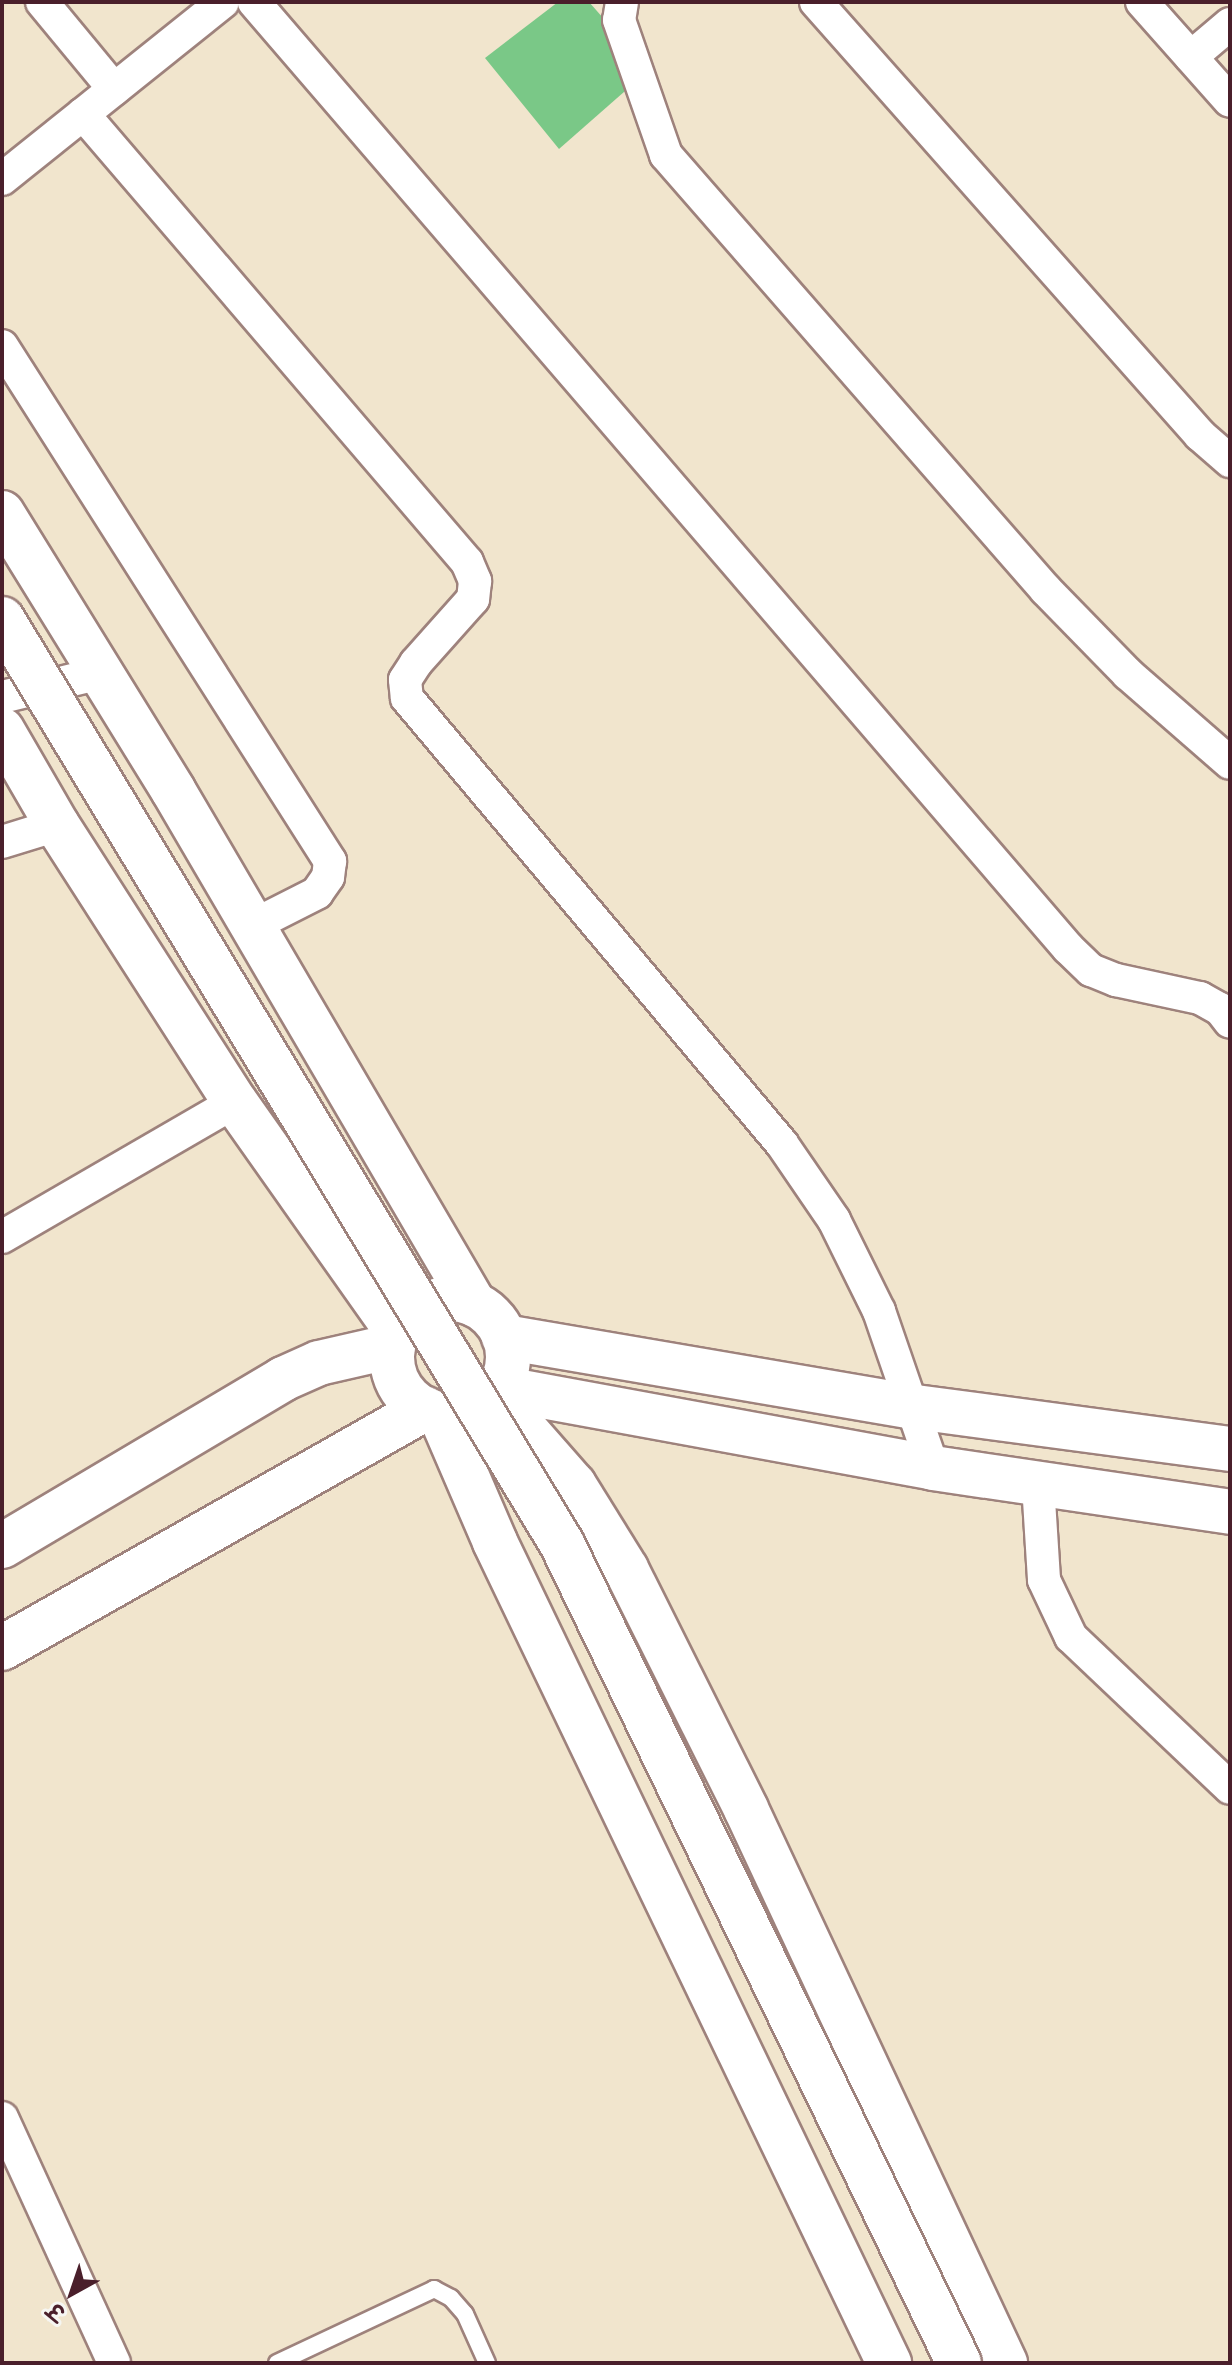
<!DOCTYPE html>
<html>
<head>
<meta charset="utf-8">
<style>
	body { margin:0 }
	#map { position:relative; width:1232px; height:2365px; overflow:hidden; background:#f1e5cd; font-family:Caveat,"Playpen Sans Deva",sans-serif }
	div>[style] { position:absolute }
	.green>* { inset:0; background:#7ac887 }
	.roads { filter:drop-shadow(2px 0 #9e827c) drop-shadow(-2px 0 #9e827c) drop-shadow(0 2px #9e827c) drop-shadow(0 -2px #9e827c) }
	.service>* { height:16px; margin:-8px; padding:0 8px; transform-origin:8px; border-radius:8px; background:#fff }
	.minor>* { height:32px; margin:-16px; padding:0 16px; transform-origin:16px; border-radius:16px; background:#fff }
	.secondary>* { height:44px; margin:-22px; padding:0 22px; transform-origin:22px; border-radius:22px; background:#fff }
	.primary>* { height:44px; margin:-22px; padding:0 22px; transform-origin:22px; border-radius:22px; background:#fff }
	.primary>.ring { margin:-22px; padding:0; box-sizing:content-box; background:none; border:44px solid #fff; border-radius:50% }
	.bridges { filter:drop-shadow(2px 0 #9e827c) drop-shadow(-2px 0 #9e827c) drop-shadow(0 2px #9e827c) drop-shadow(0 -2px #9e827c) }
	.primary-bridge>* { height:44px; margin:-22px; padding:0 22px; transform-origin:22px; border-radius:22px; background:#fff }
	span { translate:-50% -50%; white-space:nowrap; text-align:center; line-height:1.15; -webkit-text-stroke:7px #f6f6f2; paint-order:stroke }
	.frame { position:absolute; inset:0; border:4px solid #4a1f2b; pointer-events:none }
	.north { position:absolute; left:32px; top:2253px; width:80px; height:80px; -webkit-text-stroke:6px #f6f6f2; paint-order:stroke; rotate:220deg; font-size:22px; font-weight:700; line-height:32px; text-align:center; color:#4a1f2b }
	.north::after { content:''; display:block; margin:auto; width:28px; height:36px; background:#4a1f2b; clip-path:polygon(50% 0,100% 100%,50% 72%,0 100%) }
</style>
</head>
<body>
<div id="map">
	<div class="green">
		<div style="clip-path:polygon(558px 2px,589px 2px,649px 70px,559px 149px,485px 58px)"></div>
	</div>
	<div class="roads">
		<div class="service">
			<div style="left:277px;top:2363px;width:174px;rotate:-25.2deg"></div>
			<div style="left:434px;top:2289px;width:19px;rotate:28deg"></div>
			<div style="left:451px;top:2298px;width:21px;rotate:49deg"></div>
			<div style="left:465px;top:2314px;width:54px;rotate:65.8deg"></div>
		</div>
		<div class="minor">
			<div style="left:42px;top:2px;width:113px;rotate:50.4deg"></div>
			<div style="left:254px;top:2px;width:1248px;rotate:49.29deg"></div>
			<div style="left:1068px;top:948px;width:32px;rotate:44deg"></div>
			<div style="left:1091px;top:970px;width:27px;rotate:22deg"></div>
			<div style="left:1116px;top:980px;width:86px;rotate:12.1deg"></div>
			<div style="left:1200px;top:998px;width:23px;rotate:29deg"></div>
			<div style="left:1220px;top:1009px;width:16px;rotate:52deg"></div>
			<div style="left:622px;top:2px;width:18px;rotate:99deg"></div>
			<div style="left:619px;top:20px;width:143px;rotate:70.8deg"></div>
			<div style="left:666px;top:155px;width:578px;rotate:48.86deg"></div>
			<div style="left:1046px;top:590px;width:117px;rotate:45.7deg"></div>
			<div style="left:1128px;top:674px;width:135px;rotate:41.1deg"></div>
			<div style="left:816px;top:2px;width:579px;rotate:48.43deg"></div>
			<div style="left:1200px;top:435px;width:40px;rotate:41deg"></div>
			<div style="left:1142px;top:2px;width:132px;rotate:48.4deg"></div>
			<div style="left:1191px;top:57px;width:51px;rotate:-40.2deg"></div>
			<div style="left:83px;top:114px;width:590px;rotate:49.4deg"></div>
			<div style="left:467px;top:562px;width:21px;rotate:67deg"></div>
			<div style="left:475px;top:581px;width:18px;rotate:96deg"></div>
			<div style="left:473px;top:599px;width:86px;rotate:131.7deg"></div>
			<div style="left:416px;top:663px;width:20px;rotate:123deg"></div>
			<div style="left:405px;top:680px;width:18px;rotate:84deg"></div>
			<div style="left:407px;top:698px;width:583px;rotate:49.94deg"></div>
			<div style="left:782px;top:1144px;width:92px;rotate:55.6deg"></div>
			<div style="left:834px;top:1220px;width:102px;rotate:63.7deg"></div>
			<div style="left:879px;top:1311px;width:166px;rotate:71deg"></div>
			<div style="left:2px;top:179px;width:283px;rotate:-38.7deg"></div>
			<div style="left:2px;top:346px;width:611px;rotate:57.51deg"></div>
			<div style="left:330px;top:861px;width:16px;rotate:97deg"></div>
			<div style="left:328px;top:877px;width:19px;rotate:125deg"></div>
			<div style="left:317px;top:893px;width:73px;rotate:153.1deg"></div>
			<div style="left:2px;top:697px;width:102px;rotate:-13.6deg"></div>
			<div style="left:2px;top:842px;width:58px;rotate:-17.2deg"></div>
			<div style="left:2px;top:1237px;width:269px;rotate:-30.1deg"></div>
			<div style="left:1038px;top:1484px;width:96px;rotate:86.4deg"></div>
			<div style="left:1044px;top:1580px;width:63px;rotate:64.7deg"></div>
			<div style="left:1071px;top:1637px;width:219px;rotate:43.5deg"></div>
			<div style="left:2px;top:2118px;width:269px;rotate:65.4deg"></div>
		</div>
		<div class="secondary">
			<div style="left:504px;top:1337px;width:410px;rotate:9.7deg"></div>
			<div style="left:908px;top:1406px;width:325px;rotate:7.6deg"></div>
			<div style="left:499px;top:1388px;width:441px;rotate:10.4deg"></div>
			<div style="left:933px;top:1468px;width:300px;rotate:8.4deg"></div>
		</div>
		<div class="primary">
			<div style="left:2px;top:513px;width:326px;rotate:58.3deg"></div>
			<div style="left:173px;top:790px;width:596px;rotate:59.65deg"></div>
			<div style="left:2px;top:730px;width:110px;rotate:59.9deg"></div>
			<div style="left:57px;top:825px;width:329px;rotate:57.3deg"></div>
			<div style="left:235px;top:1102px;width:281px;rotate:54.8deg"></div>
			<div class="ring" style="left:392px;top:1299px;width:72px;height:72px"></div>
			<div style="left:494px;top:1394px;width:121px;rotate:48.7deg"></div>
			<div style="left:574px;top:1485px;width:99px;rotate:58.2deg"></div>
			<div style="left:626px;top:1569px;width:268px;rotate:63.4deg"></div>
			<div style="left:746px;top:1809px;width:612px;rotate:64.94deg"></div>
			<div style="left:440px;top:1414px;width:139px;rotate:66.7deg"></div>
			<div style="left:495px;top:1542px;width:911px;rotate:64.36deg"></div>
			<div style="left:2px;top:1546px;width:327px;rotate:-30.7deg"></div>
			<div style="left:283px;top:1379px;width:39px;rotate:-24deg"></div>
			<div style="left:319px;top:1363px;width:76px;rotate:-12.9deg"></div>
			<div style="left:2px;top:1648px;width:486px;rotate:-29.5deg"></div>
		</div>
	</div>
	<div class="bridges">
		<div class="primary-bridge">
			<div style="left:2px;top:619px;width:1081px;rotate:58.81deg"></div>
			<div style="left:562px;top:1544px;width:910px;rotate:64.14deg"></div>
		</div>
	</div>
	<div class="frame"></div>
	<div class="north">उ</div>
</div>
</body>
</html>
